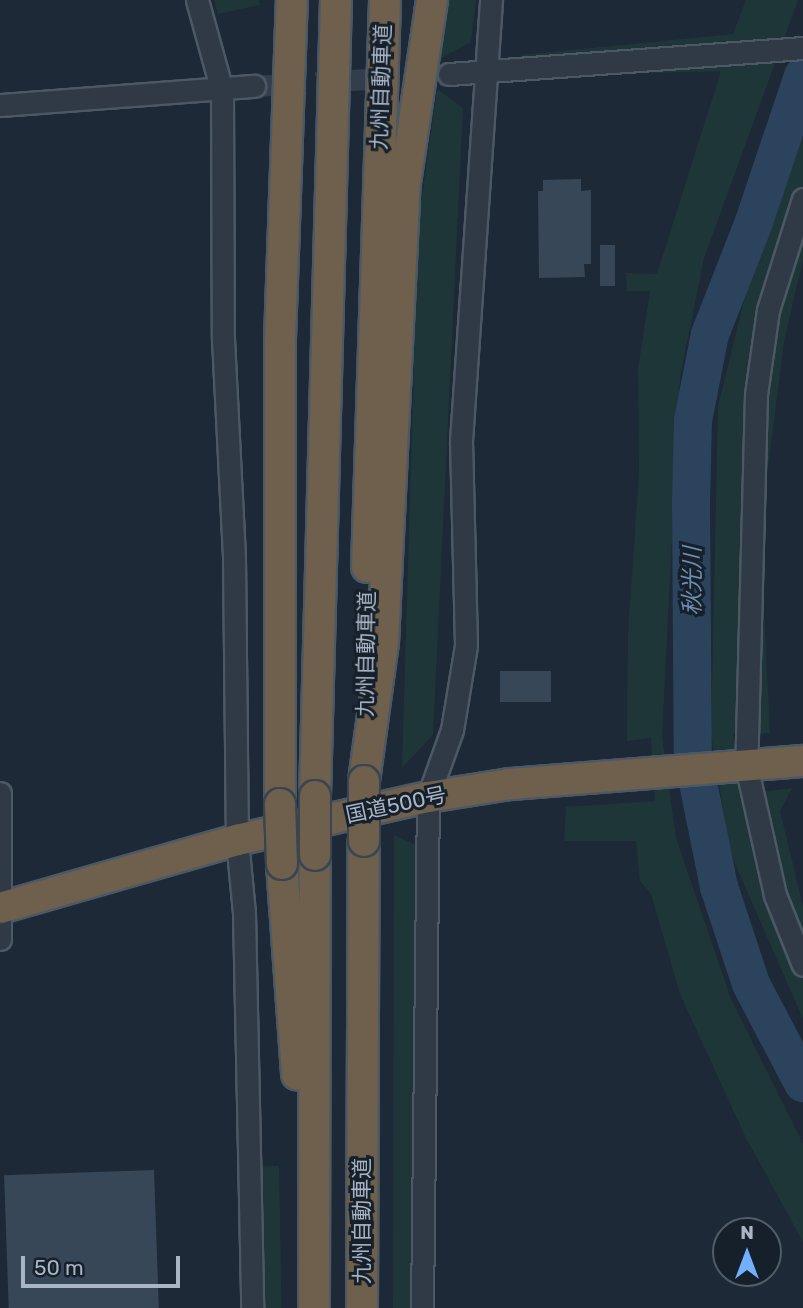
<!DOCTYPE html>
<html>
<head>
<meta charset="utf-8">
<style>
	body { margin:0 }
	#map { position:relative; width:803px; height:1308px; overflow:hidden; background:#1d2937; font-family:Rubik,"Noto Sans JP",sans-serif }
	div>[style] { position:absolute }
	.green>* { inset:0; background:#1f3638; transform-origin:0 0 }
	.river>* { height:38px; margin:-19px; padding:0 19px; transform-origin:19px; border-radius:19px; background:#2c435e }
	.building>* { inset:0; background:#384758; transform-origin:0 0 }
	.minor-tunnel>* { height:21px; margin-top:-10.5px; transform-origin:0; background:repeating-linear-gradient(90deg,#323e4c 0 21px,transparent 0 31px) }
	.roads { filter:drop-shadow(2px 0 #4d5865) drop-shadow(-2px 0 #4d5865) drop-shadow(0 2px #4d5865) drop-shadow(0 -2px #4d5865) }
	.minor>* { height:21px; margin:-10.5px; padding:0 10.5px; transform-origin:10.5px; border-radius:10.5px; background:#303a47 }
	.highway>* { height:30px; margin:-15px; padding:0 15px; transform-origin:15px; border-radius:15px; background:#6e604c }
	.bridges { filter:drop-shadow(2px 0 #3b4551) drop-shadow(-2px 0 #3b4551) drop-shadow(0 2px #3b4551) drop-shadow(0 -2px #3b4551) }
	.highway-bridge>* { height:30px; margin:-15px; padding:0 15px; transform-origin:15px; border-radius:15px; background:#6e604c }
	span { translate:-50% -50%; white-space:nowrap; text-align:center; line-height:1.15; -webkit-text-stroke:6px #16202b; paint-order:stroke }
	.street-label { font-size:21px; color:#a9b5c5 }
	.water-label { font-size:23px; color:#6e8db1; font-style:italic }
	.north { position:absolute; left:712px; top:1217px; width:70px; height:70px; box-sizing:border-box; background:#16202b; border:2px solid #515c69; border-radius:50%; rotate:0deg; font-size:19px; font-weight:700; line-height:28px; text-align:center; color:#a9b5c5 }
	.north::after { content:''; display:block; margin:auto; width:24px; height:32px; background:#74afff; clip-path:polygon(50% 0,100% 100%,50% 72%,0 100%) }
	.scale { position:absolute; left:21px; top:1256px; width:159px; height:32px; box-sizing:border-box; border:4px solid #a9b5c5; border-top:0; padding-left:9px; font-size:21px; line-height:24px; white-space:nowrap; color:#a9b5c5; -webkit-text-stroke:5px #16202b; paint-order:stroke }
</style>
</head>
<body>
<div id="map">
	<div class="green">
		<div style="clip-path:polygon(214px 0,259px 0,260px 5px,218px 14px)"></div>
		<div style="clip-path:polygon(448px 0,476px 0,471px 42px,438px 60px)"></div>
		<div style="clip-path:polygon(746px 0,798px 0,704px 258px,680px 377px,662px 736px,676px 838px,731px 999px,803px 1144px,803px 1242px,746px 1138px,680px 994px,651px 894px,640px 881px,636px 841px,564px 841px,566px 807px,655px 801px,651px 738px,627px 741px,628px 634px,639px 472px,638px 369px,650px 291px,627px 291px,626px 273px,657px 274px,721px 71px,508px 77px,521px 55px,733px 34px)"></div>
		<div style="clip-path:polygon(437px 89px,463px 108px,433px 735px,402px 768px,418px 225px)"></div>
		<div style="clip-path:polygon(803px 136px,803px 259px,784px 342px,766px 483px,764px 611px,770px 733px,733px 734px,739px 795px,792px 788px,780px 811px,803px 906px,803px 1019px,730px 852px,711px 734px,718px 407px,746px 292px)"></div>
		<div style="clip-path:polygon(394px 835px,416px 845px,411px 1308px,393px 1308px)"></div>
		<div style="left:279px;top:1166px;width:142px;height:21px;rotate:89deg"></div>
	</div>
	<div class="river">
		<div style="left:803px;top:76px;width:154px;rotate:108.6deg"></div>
		<div style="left:754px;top:222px;width:120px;rotate:111.4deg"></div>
		<div style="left:710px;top:334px;width:89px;rotate:101.1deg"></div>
		<div style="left:693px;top:421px;width:80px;rotate:91.4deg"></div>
		<div style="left:691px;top:501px;width:257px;rotate:89.6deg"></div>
		<div style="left:693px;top:758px;width:132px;rotate:78.6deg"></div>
		<div style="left:719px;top:887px;width:102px;rotate:71.7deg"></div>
		<div style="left:751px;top:984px;width:112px;rotate:62.3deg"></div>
	</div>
	<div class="building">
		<div style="clip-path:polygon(581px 179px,581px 191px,591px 190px,591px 264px,584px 264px,585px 277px,539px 278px,538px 191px,543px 191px,543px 180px)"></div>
		<div style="left:600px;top:245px;width:15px;height:41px"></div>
		<div style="left:500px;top:671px;width:51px;height:31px"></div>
		<div style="left:154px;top:1170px;width:138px;height:150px;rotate:88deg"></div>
	</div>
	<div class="minor-tunnel">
		<div style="left:254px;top:86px;width:195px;rotate:-3.5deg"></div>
	</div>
	<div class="roads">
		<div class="minor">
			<div style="left:197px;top:0;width:94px;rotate:74.6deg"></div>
			<div style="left:222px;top:91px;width:248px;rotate:89.8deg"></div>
			<div style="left:223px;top:339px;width:218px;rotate:87.1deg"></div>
			<div style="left:234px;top:557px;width:283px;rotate:89.4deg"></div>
			<div style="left:237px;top:840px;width:73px;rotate:84.5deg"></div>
			<div style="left:244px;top:913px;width:395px;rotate:88.8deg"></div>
			<div style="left:449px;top:74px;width:355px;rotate:-4.2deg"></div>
			<div style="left:0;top:105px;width:255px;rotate:-4.3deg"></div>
			<div style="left:803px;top:199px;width:116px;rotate:107.5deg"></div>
			<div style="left:768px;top:310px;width:85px;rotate:98.1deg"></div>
			<div style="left:756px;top:394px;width:371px;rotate:91.5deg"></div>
			<div style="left:746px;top:765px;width:133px;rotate:77.4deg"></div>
			<div style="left:775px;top:895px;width:75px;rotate:68.2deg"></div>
			<div style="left:0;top:793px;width:146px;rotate:90deg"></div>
			<div style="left:422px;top:1308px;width:511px;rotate:-89.33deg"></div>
			<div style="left:428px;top:797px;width:71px;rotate:-70.3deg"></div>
			<div style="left:452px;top:730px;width:86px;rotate:-80.6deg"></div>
			<div style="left:466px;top:645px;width:204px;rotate:-91.4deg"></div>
			<div style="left:461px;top:441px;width:442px;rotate:-86.1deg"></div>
		</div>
		<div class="highway">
			<div style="left:367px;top:567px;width:567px;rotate:-88.18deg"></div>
			<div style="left:364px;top:781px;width:139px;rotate:-82.2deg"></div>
			<div style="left:383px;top:643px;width:461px;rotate:-87.3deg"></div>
			<div style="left:405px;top:183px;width:185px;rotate:-81.6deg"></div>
			<div style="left:315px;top:796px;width:796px;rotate:-88.49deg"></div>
			<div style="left:280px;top:804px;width:465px;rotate:-90deg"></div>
			<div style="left:280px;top:339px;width:339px;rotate:-88deg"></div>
			<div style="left:282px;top:864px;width:211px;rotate:85.9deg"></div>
			<div style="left:0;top:908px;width:247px;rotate:-16deg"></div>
			<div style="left:237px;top:840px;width:196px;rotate:-12.7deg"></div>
			<div style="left:428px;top:797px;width:83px;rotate:-9deg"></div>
			<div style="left:510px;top:784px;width:294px;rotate:-4.5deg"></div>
			<div style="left:314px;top:1308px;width:453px;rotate:-89.9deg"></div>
			<div style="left:362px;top:1308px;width:467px;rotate:-89.8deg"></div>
		</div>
	</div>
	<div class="bridges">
		<div class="highway-bridge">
			<div style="left:315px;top:796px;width:59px;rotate:90deg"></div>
			<div style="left:280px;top:804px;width:60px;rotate:88.1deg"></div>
			<div style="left:364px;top:841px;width:60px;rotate:-90deg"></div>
		</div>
	</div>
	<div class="street-label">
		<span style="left:381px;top:87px;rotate:-88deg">九州自動車道</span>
		<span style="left:366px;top:654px;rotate:-89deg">九州自動車道</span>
		<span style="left:396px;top:805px;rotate:-12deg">国道500号</span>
		<span style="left:362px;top:1221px;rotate:-90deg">九州自動車道</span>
	</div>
	<div class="water-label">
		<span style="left:692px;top:581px;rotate:-90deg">秋光川</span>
	</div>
	<div class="north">N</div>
	<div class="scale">50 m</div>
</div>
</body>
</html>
